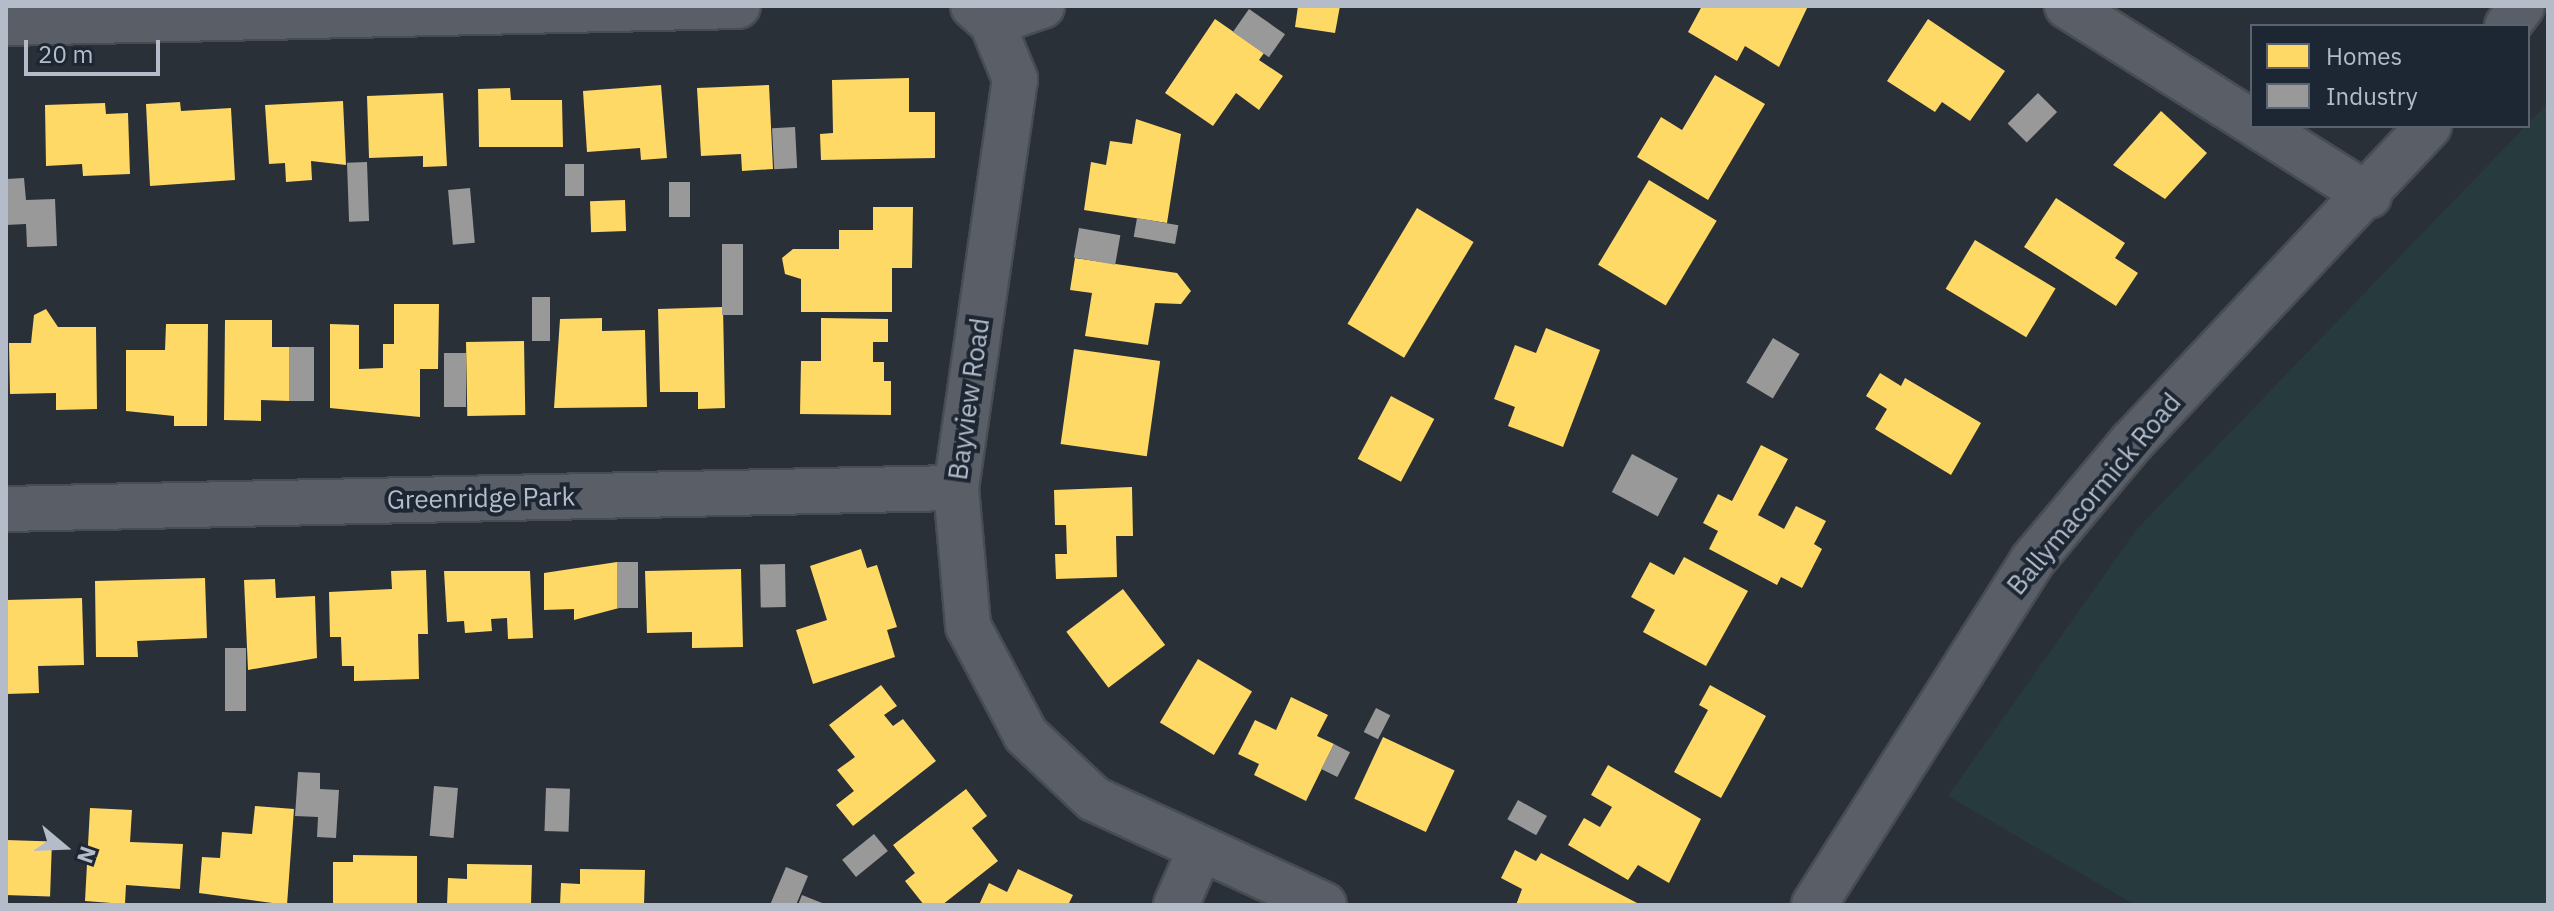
<!DOCTYPE html>
<html>
<head>
<meta charset="utf-8">
<style>
	body { margin:0 }
	#map { position:relative; width:2554px; height:911px; overflow:hidden; background:#2a3038; font-family:"IBM Plex Sans",sans-serif }
	div>[style] { position:absolute }
	.green>* { inset:0; background:#273a3e }
	.homes>* { inset:0; background:#ffd966; transform-origin:0 0 }
	.industry>* { inset:0; background:#999; transform-origin:0 0 }
	.roads { filter:drop-shadow(2px 0 #484c53) drop-shadow(-2px 0 #484c53) drop-shadow(0 2px #484c53) drop-shadow(0 -2px #484c53) }
	.minor>* { height:44px; margin:-22px; padding:0 22px; transform-origin:22px; border-radius:22px; background:#5a5e66 }
	span { translate:-50% -50%; white-space:nowrap; text-align:center; line-height:1.15; -webkit-text-stroke:8px #1d2633; paint-order:stroke }
	.street-label { font-size:26px; color:#b4bcc9 }
	.frame { position:absolute; inset:0; border:8px solid #b4bcc9; pointer-events:none }
	.legend { position:absolute; left:2250px; top:24px; width:280px; height:104px; box-sizing:border-box; background:#1d2633; border:2px solid #59626f; margin:0; padding:10px 14px; list-style:none; font-size:24px; color:#b4bcc9 }
	.legend li { display:flex; align-items:center; gap:16px; height:40px }
	.legend b { width:40px; border:2px solid #59626f }
	.north { position:absolute; left:24px; top:807px; width:80px; height:80px; -webkit-text-stroke:6px #1d2633; paint-order:stroke; rotate:109deg; font-size:22px; font-weight:700; line-height:32px; text-align:center; color:#b4bcc9 }
	.north::after { content:''; display:block; margin:auto; width:28px; height:36px; background:#b4bcc9; clip-path:polygon(50% 0,100% 100%,50% 72%,0 100%) }
	.scale { position:absolute; left:24px; top:40px; width:136px; height:36px; box-sizing:border-box; border:4px solid #b4bcc9; border-top:0; padding-left:10px; font-size:24px; line-height:28px; white-space:nowrap; color:#b4bcc9; -webkit-text-stroke:6px #1d2633; paint-order:stroke }
</style>
</head>
<body>
<div id="map">
	<div class="green">
		<div style="clip-path:polygon(2548px 103px,2548px 905px,2135px 905px,1948px 796px,2137px 529px)"></div>
	</div>
	<div class="homes">
		<div style="clip-path:polygon(1298px 6px,1340px 6px,1335px 33px,1295px 27px)"></div>
		<div style="clip-path:polygon(1702px 6px,1808px 6px,1779px 67px,1745px 46px,1737px 61px,1688px 32px)"></div>
		<div style="clip-path:polygon(1215px 19px,1264px 53px,1259px 60px,1283px 76px,1259px 110px,1236px 93px,1213px 126px,1165px 93px)"></div>
		<div style="clip-path:polygon(1928px 19px,2005px 71px,1970px 121px,1942px 102px,1935px 112px,1887px 81px)"></div>
		<div style="clip-path:polygon(1715px 75px,1765px 104px,1708px 200px,1637px 157px,1661px 117px,1682px 130px)"></div>
		<div style="clip-path:polygon(909px 78px,909px 112px,935px 112px,935px 158px,821px 160px,820px 134px,833px 133px,832px 80px)"></div>
		<div style="clip-path:polygon(661px 85px,667px 158px,641px 160px,640px 148px,587px 152px,583px 91px)"></div>
		<div style="clip-path:polygon(769px 85px,773px 169px,742px 171px,741px 154px,701px 156px,697px 88px)"></div>
		<div style="clip-path:polygon(510px 88px,511px 100px,562px 100px,563px 147px,479px 147px,478px 89px)"></div>
		<div style="clip-path:polygon(443px 93px,447px 166px,423px 167px,423px 156px,369px 158px,367px 96px)"></div>
		<div style="clip-path:polygon(343px 101px,346px 165px,311px 161px,312px 180px,286px 182px,285px 163px,269px 164px,265px 105px)"></div>
		<div style="clip-path:polygon(180px 102px,181px 111px,231px 108px,235px 180px,150px 186px,146px 104px)"></div>
		<div style="clip-path:polygon(105px 103px,106px 114px,128px 113px,130px 174px,83px 176px,82px 164px,46px 166px,45px 105px)"></div>
		<div style="clip-path:polygon(2161px 111px,2207px 153px,2165px 199px,2113px 165px)"></div>
		<div style="clip-path:polygon(1136px 119px,1181px 134px,1167px 223px,1084px 210px,1091px 162px,1106px 165px,1110px 141px,1132px 144px)"></div>
		<div style="left:1649px;top:180px;width:79px;height:99px;rotate:31deg"></div>
		<div style="clip-path:polygon(2056px 198px,2125px 243px,2115px 258px,2138px 273px,2116px 306px,2024px 247px)"></div>
		<div style="left:625px;top:200px;width:31px;height:35px;rotate:88deg"></div>
		<div style="clip-path:polygon(873px 207px,913px 207px,912px 268px,892px 268px,892px 312px,801px 312px,801px 279px,785px 274px,782px 258px,793px 249px,839px 249px,839px 230px,873px 230px)"></div>
		<div style="left:1417px;top:208px;width:66px;height:135px;rotate:31deg"></div>
		<div style="left:1975px;top:240px;width:94px;height:57px;rotate:31deg"></div>
		<div style="clip-path:polygon(1075px 258px,1177px 273px,1191px 291px,1181px 304px,1155px 303px,1148px 345px,1085px 336px,1092px 293px,1070px 290px)"></div>
		<div style="clip-path:polygon(394px 304px,439px 304px,438px 369px,420px 369px,420px 417px,330px 408px,330px 324px,359px 325px,359px 369px,383px 368px,383px 344px,394px 344px)"></div>
		<div style="clip-path:polygon(723px 307px,725px 408px,698px 409px,698px 392px,660px 392px,658px 309px)"></div>
		<div style="clip-path:polygon(46px 309px,58px 327px,96px 327px,97px 409px,56px 410px,56px 393px,10px 394px,9px 343px,31px 343px,34px 315px)"></div>
		<div style="clip-path:polygon(602px 318px,602px 331px,645px 330px,647px 407px,554px 408px,560px 319px)"></div>
		<div style="clip-path:polygon(821px 318px,888px 319px,888px 342px,873px 342px,873px 362px,884px 362px,884px 381px,891px 381px,891px 415px,800px 414px,801px 361px,821px 361px)"></div>
		<div style="clip-path:polygon(225px 320px,272px 320px,272px 347px,289px 347px,289px 401px,261px 400px,261px 421px,224px 420px)"></div>
		<div style="clip-path:polygon(166px 324px,208px 324px,207px 426px,174px 426px,174px 416px,126px 411px,126px 350px,165px 350px)"></div>
		<div style="clip-path:polygon(1546px 328px,1600px 350px,1563px 447px,1508px 426px,1515px 407px,1494px 399px,1515px 345px,1536px 353px)"></div>
		<div style="left:524px;top:341px;width:74px;height:58px;rotate:89deg"></div>
		<div style="left:1074px;top:349px;width:87px;height:96px;rotate:8deg"></div>
		<div style="clip-path:polygon(1880px 373px,1901px 386px,1905px 378px,1981px 423px,1951px 475px,1875px 429px,1887px 409px,1866px 396px)"></div>
		<div style="left:1391px;top:396px;width:49px;height:71px;rotate:28deg"></div>
		<div style="clip-path:polygon(1761px 445px,1788px 459px,1758px 515px,1784px 529px,1796px 506px,1826px 521px,1814px 544px,1822px 549px,1802px 588px,1781px 577px,1777px 585px,1709px 549px,1718px 531px,1703px 523px,1718px 494px,1732px 501px)"></div>
		<div style="clip-path:polygon(1132px 487px,1133px 536px,1116px 536px,1117px 577px,1056px 579px,1055px 554px,1067px 554px,1066px 525px,1055px 525px,1054px 490px)"></div>
		<div style="clip-path:polygon(861px 549px,867px 568px,877px 565px,897px 627px,887px 630px,895px 657px,813px 684px,796px 630px,827px 620px,810px 566px)"></div>
		<div style="clip-path:polygon(1684px 557px,1748px 591px,1706px 666px,1643px 632px,1655px 610px,1631px 597px,1650px 562px,1674px 575px)"></div>
		<div style="clip-path:polygon(617px 562px,619px 608px,574px 620px,574px 609px,544px 610px,544px 573px)"></div>
		<div style="clip-path:polygon(741px 569px,743px 647px,692px 648px,692px 632px,647px 633px,645px 571px)"></div>
		<div style="clip-path:polygon(426px 570px,428px 634px,418px 634px,419px 679px,354px 681px,354px 666px,342px 666px,341px 637px,330px 637px,329px 592px,392px 589px,391px 571px)"></div>
		<div style="clip-path:polygon(444px 571px,530px 571px,533px 638px,508px 639px,507px 618px,491px 619px,492px 631px,465px 633px,464px 621px,447px 622px)"></div>
		<div style="clip-path:polygon(205px 578px,207px 638px,137px 641px,138px 657px,96px 657px,95px 581px)"></div>
		<div style="clip-path:polygon(275px 579px,276px 598px,315px 596px,317px 658px,248px 670px,244px 580px)"></div>
		<div style="left:1123px;top:589px;width:70px;height:71px;rotate:53deg"></div>
		<div style="clip-path:polygon(82px 598px,84px 665px,38px 666px,39px 693px,6px 694px,6px 600px)"></div>
		<div style="left:1198px;top:659px;width:63px;height:74px;rotate:31deg"></div>
		<div style="clip-path:polygon(881px 685px,897px 706px,884px 715px,893px 726px,903px 719px,936px 761px,853px 826px,836px 805px,854px 791px,837px 770px,855px 757px,829px 725px)"></div>
		<div style="clip-path:polygon(1710px 685px,1766px 716px,1721px 798px,1674px 772px,1708px 710px,1699px 705px)"></div>
		<div style="clip-path:polygon(1291px 697px,1328px 715px,1317px 736px,1334px 744px,1306px 801px,1254px 775px,1259px 764px,1238px 754px,1255px 720px,1276px 730px)"></div>
		<div style="left:1383px;top:737px;width:79px;height:68px;rotate:25deg"></div>
		<div style="clip-path:polygon(1608px 765px,1701px 819px,1669px 883px,1638px 865px,1628px 880px,1568px 845px,1584px 818px,1600px 827px,1612px 807px,1591px 795px)"></div>
		<div style="clip-path:polygon(966px 789px,987px 816px,972px 828px,998px 861px,942px 905px,924px 905px,905px 881px,915px 873px,893px 845px)"></div>
		<div style="clip-path:polygon(255px 806px,294px 809px,287px 905px,199px 893px,202px 857px,220px 858px,222px 832px,252px 834px)"></div>
		<div style="clip-path:polygon(90px 808px,132px 810px,130px 842px,183px 844px,180px 889px,126px 885px,125px 904px,85px 901px)"></div>
		<div style="left:6px;top:840px;width:46px;height:55px;rotate:2deg"></div>
		<div style="clip-path:polygon(1515px 850px,1536px 861px,1541px 853px,1641px 905px,1516px 905px,1522px 889px,1501px 878px)"></div>
		<div style="clip-path:polygon(353px 855px,417px 856px,417px 905px,333px 904px,333px 862px,353px 862px)"></div>
		<div style="clip-path:polygon(467px 864px,532px 865px,531px 905px,447px 905px,448px 878px,467px 879px)"></div>
		<div style="clip-path:polygon(580px 869px,645px 870px,644px 905px,560px 905px,561px 883px,580px 884px)"></div>
		<div style="clip-path:polygon(1018px 869px,1073px 895px,1068px 905px,979px 905px,989px 883px,1007px 892px)"></div>
	</div>
	<div class="industry">
		<div style="left:1249px;top:9px;width:44px;height:28px;rotate:35deg"></div>
		<div style="left:2038px;top:93px;width:27px;height:43px;rotate:45deg"></div>
		<div style="left:795px;top:127px;width:41px;height:23px;rotate:87deg"></div>
		<div style="left:367px;top:162px;width:59px;height:20px;rotate:88deg"></div>
		<div style="left:565px;top:164px;width:19px;height:32px"></div>
		<div style="clip-path:polygon(24px 178px,26px 200px,55px 199px,57px 246px,27px 247px,26px 224px,6px 225px,6px 179px)"></div>
		<div style="left:669px;top:182px;width:21px;height:35px"></div>
		<div style="left:470px;top:188px;width:55px;height:22px;rotate:85deg"></div>
		<div style="left:1137px;top:218px;width:42px;height:19px;rotate:10deg"></div>
		<div style="left:1079px;top:228px;width:42px;height:30px;rotate:10deg"></div>
		<div style="left:722px;top:244px;width:21px;height:71px"></div>
		<div style="left:532px;top:297px;width:18px;height:44px"></div>
		<div style="left:1773px;top:338px;width:31px;height:52px;rotate:31deg"></div>
		<div style="left:289px;top:347px;width:25px;height:54px"></div>
		<div style="left:444px;top:353px;width:22px;height:54px"></div>
		<div style="left:1632px;top:454px;width:52px;height:43px;rotate:28deg"></div>
		<div style="left:617px;top:562px;width:21px;height:46px"></div>
		<div style="left:785px;top:564px;width:43px;height:25px;rotate:89deg"></div>
		<div style="left:225px;top:648px;width:21px;height:63px"></div>
		<div style="left:1376px;top:708px;width:16px;height:27px;rotate:27deg"></div>
		<div style="left:1334px;top:744px;width:18px;height:28px;rotate:27deg"></div>
		<div style="clip-path:polygon(298px 772px,320px 773px,320px 789px,339px 790px,336px 838px,317px 837px,318px 817px,295px 816px)"></div>
		<div style="left:434px;top:786px;width:24px;height:50px;rotate:5deg"></div>
		<div style="left:546px;top:788px;width:24px;height:43px;rotate:2deg"></div>
		<div style="left:1518px;top:800px;width:33px;height:22px;rotate:29deg"></div>
		<div style="left:874px;top:834px;width:22px;height:41px;rotate:51deg"></div>
		<div style="clip-path:polygon(786px 867px,808px 876px,796px 905px,770px 905px)"></div>
		<div style="clip-path:polygon(802px 895px,827px 905px,798px 905px)"></div>
	</div>
	<div class="roads">
		<div class="minor">
			<div style="left:973px;top:6px;width:25px;rotate:42deg"></div>
			<div style="left:992px;top:23px;width:61px;rotate:67.7deg"></div>
			<div style="left:1015px;top:79px;width:413px;rotate:98.2deg"></div>
			<div style="left:956px;top:488px;width:139px;rotate:85deg"></div>
			<div style="left:968px;top:626px;width:123px;rotate:62deg"></div>
			<div style="left:1026px;top:735px;width:93px;rotate:43.3deg"></div>
			<div style="left:1094px;top:799px;width:253px;rotate:24.7deg"></div>
			<div style="left:2067px;top:6px;width:218px;rotate:32.1deg"></div>
			<div style="left:6px;top:23px;width:732px;rotate:-1.33deg"></div>
			<div style="left:992px;top:23px;width:53px;rotate:-18.8deg"></div>
			<div style="left:2507px;top:26px;width:25px;rotate:-53deg"></div>
			<div style="left:2258px;top:126px;width:131px;rotate:32.2deg"></div>
			<div style="left:6px;top:509px;width:950px;rotate:-1.27deg"></div>
			<div style="left:1176px;top:905px;width:60px;rotate:-66.4deg"></div>
			<div style="left:1814px;top:905px;width:407px;rotate:-57.6deg"></div>
			<div style="left:2032px;top:561px;width:155px;rotate:-50deg"></div>
			<div style="left:2132px;top:442px;width:434px;rotate:-46.8deg"></div>
		</div>
	</div>
	<div class="street-label">
		<span style="left:969px;top:399px;rotate:-82deg">Bayview Road</span>
		<span style="left:2094px;top:494px;rotate:-50deg">Ballymacormick Road</span>
		<span style="left:481px;top:498px;rotate:-1deg">Greenridge Park</span>
	</div>
	<div class="frame"></div>
	<ul class="legend">
	<li><b style="height:22px;background:#ffd966"></b>Homes</li>
	<li><b style="height:22px;background:#999"></b>Industry</li>
	</ul>
	<div class="north">N</div>
	<div class="scale">20 m</div>
</div>
</body>
</html>
